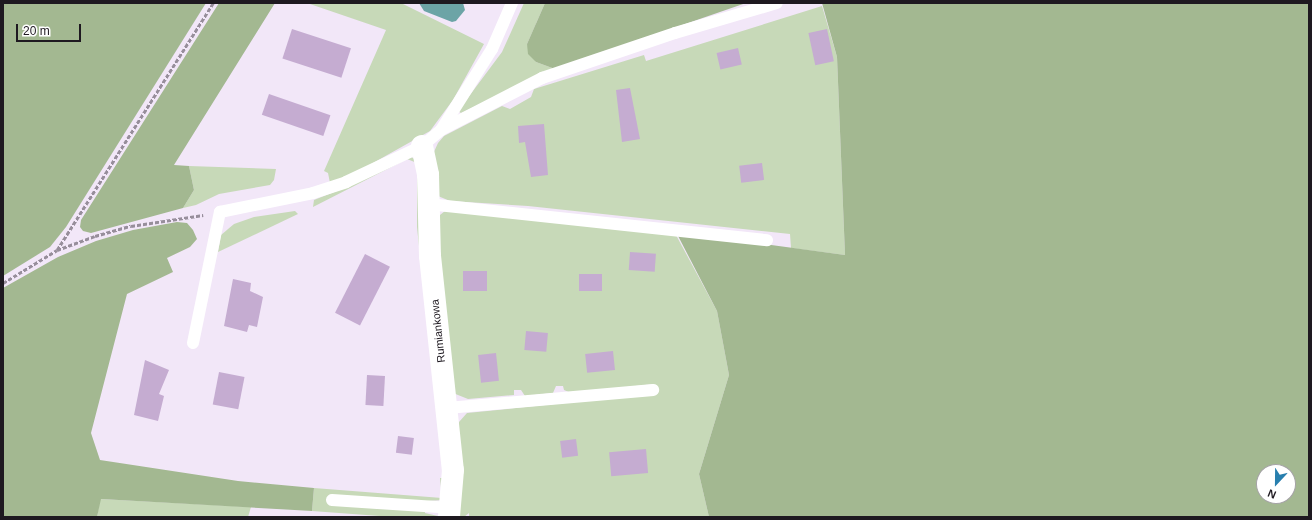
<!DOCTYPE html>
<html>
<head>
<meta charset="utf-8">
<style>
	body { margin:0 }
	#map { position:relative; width:1312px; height:520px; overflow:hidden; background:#f2e7f8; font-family:Arial,sans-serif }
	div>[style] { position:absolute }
	.green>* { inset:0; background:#c7d9b8 }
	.forest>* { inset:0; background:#a3b891 }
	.water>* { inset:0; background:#6ca4a6 }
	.building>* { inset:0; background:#c5acd1; transform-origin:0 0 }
	.path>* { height:2.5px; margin-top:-1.25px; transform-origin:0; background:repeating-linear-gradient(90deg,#978e9b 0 4px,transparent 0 6px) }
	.lane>* { height:12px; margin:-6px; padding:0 6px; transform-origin:6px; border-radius:6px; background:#fff }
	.street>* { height:22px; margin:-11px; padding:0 11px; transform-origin:11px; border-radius:11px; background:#fff }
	span { translate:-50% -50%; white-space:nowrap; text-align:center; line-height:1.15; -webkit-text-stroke:3px #fff; paint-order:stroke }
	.street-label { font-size:11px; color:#1e1920 }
	.frame { position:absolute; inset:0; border:4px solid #1e1920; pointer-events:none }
	.north { position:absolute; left:1256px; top:464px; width:40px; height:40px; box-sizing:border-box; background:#fff; border:1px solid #a5a3a6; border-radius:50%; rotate:202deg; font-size:11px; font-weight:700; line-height:16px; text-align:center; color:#1e1920 }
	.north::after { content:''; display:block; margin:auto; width:14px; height:18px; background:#287fae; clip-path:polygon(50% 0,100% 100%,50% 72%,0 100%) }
	.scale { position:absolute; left:16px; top:24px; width:65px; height:18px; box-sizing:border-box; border:2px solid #1e1920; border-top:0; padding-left:5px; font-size:12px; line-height:14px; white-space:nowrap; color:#1e1920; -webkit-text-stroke:3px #fff; paint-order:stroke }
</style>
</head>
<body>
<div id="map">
	<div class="green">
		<div style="clip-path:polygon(307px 3px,401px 3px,484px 44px,453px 100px,430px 131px,357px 172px,330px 183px,328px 173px,324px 171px,386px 30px)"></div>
		<div style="clip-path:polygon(524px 3px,545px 3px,527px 44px,536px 62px,555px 69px,461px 113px,458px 111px,502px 52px)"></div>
		<div style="clip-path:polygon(822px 6px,837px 57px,845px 255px,791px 248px,790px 234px,528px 206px,450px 201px,438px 196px,433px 154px,438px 143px,444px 136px,502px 106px,510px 109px,531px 97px,534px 89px,644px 55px,646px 61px)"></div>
		<div style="clip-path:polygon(410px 156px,420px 163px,424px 252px,438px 378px,434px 389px,417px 227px,417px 163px,407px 159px,313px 207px,314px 200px,347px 187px,399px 159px)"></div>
		<div style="clip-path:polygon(189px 166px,276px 169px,274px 180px,270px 185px,219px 194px,196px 205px,183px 208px,194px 190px)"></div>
		<div style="clip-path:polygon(295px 211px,298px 214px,218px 252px,221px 235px,234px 224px,254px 217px)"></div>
		<div style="clip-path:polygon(445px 211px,676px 235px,717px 311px,729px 375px,699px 474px,709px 517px,469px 517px,469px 513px,464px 517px,455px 517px,459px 422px,467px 413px,655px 394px,654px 384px,571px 393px,564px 390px,563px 386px,556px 386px,553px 393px,525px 396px,521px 390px,514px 390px,514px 395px,468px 399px,453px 393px,435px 262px,440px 215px)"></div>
		<div style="clip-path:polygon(440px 478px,444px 478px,443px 500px,426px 501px,425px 513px,442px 517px,393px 517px,312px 511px,314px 488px,442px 498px)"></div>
		<div style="clip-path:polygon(100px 499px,251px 507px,248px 517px,97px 517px)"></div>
	</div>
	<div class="forest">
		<div style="clip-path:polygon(3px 3px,206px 3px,66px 227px,50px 247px,3px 276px)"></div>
		<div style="clip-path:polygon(219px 3px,275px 3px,174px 165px,189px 166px,194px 190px,183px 208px,91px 233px,83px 231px,80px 227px,81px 220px)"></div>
		<div style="clip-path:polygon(545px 3px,746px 3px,555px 69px,536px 62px,528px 54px,527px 44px)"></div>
		<div style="clip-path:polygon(evenodd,822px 3px,1309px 3px,1309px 517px,709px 517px,699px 474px,729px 375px,717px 311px,676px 232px,845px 255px,837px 57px,822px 3px,1264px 472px,1288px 472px,1288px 496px,1264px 496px,1264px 472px)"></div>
		<div style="clip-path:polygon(177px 222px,187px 223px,193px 230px,197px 239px,190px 247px,167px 258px,173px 272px,127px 294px,91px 433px,100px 460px,238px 481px,314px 488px,312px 511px,101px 499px,97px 517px,3px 517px,3px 288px,58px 257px,96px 241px,133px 230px)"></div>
	</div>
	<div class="water">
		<div style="clip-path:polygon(419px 3px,463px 3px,465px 10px,456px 21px,452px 22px,424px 11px)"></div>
	</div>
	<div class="building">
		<div style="left:292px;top:29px;width:62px;height:31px;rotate:18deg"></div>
		<div style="left:827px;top:29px;width:33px;height:19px;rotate:78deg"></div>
		<div style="left:738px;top:48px;width:17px;height:22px;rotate:77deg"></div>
		<div style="clip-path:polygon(630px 88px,640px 139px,622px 142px,616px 90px)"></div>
		<div style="left:269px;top:94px;width:65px;height:22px;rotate:19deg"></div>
		<div style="clip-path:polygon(544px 124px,548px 175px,531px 177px,525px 142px,519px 143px,518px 126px)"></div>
		<div style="left:762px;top:163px;width:17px;height:23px;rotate:83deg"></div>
		<div style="left:630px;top:252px;width:26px;height:18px;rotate:4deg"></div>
		<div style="left:365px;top:254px;width:28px;height:66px;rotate:27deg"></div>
		<div style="left:463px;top:271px;width:24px;height:20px"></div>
		<div style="left:579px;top:274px;width:23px;height:17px"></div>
		<div style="clip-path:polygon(233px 279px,251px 283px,250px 291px,263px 297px,257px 327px,249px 325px,247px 332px,224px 326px)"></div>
		<div style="left:526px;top:331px;width:22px;height:19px;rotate:5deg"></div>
		<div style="left:613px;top:351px;width:19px;height:28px;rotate:84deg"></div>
		<div style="left:496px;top:353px;width:28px;height:18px;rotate:84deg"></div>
		<div style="clip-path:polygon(145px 360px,169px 370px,159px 394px,164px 396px,158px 421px,134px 415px)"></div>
		<div style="left:219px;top:372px;width:26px;height:33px;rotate:11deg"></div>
		<div style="left:367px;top:375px;width:18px;height:30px;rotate:3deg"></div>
		<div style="left:398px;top:436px;width:16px;height:17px;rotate:7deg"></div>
		<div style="left:576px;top:439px;width:17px;height:16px;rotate:83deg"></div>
		<div style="left:646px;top:449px;width:24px;height:37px;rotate:85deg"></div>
	</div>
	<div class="path">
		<div style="left:57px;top:250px;width:292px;rotate:-57.7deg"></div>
		<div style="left:3px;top:283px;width:63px;rotate:-31.4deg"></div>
		<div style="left:57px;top:250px;width:40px;rotate:-20.2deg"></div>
		<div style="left:95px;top:236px;width:37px;rotate:-16deg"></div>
		<div style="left:131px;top:226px;width:73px;rotate:-8.7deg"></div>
	</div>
	<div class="lane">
		<div style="left:441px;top:130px;width:96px;rotate:-57.8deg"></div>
		<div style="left:492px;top:49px;width:50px;rotate:-66.5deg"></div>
		<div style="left:428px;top:204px;width:341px;rotate:6.1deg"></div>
		<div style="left:193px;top:343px;width:134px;rotate:-78.4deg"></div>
		<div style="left:220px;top:212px;width:95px;rotate:-11.5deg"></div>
		<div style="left:313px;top:193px;width:35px;rotate:-18deg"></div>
		<div style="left:346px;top:182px;width:84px;rotate:-25.3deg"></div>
		<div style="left:422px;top:146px;width:25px;rotate:-40deg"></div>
		<div style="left:441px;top:130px;width:114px;rotate:-27.2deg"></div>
		<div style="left:542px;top:78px;width:140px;rotate:-18.7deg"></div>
		<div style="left:675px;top:33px;width:106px;rotate:-16.4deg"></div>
		<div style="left:447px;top:408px;width:207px;rotate:-5deg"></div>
		<div style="left:332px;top:500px;width:119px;rotate:3.8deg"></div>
	</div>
	<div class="street">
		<div style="left:422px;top:146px;width:30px;rotate:78deg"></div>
		<div style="left:428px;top:175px;width:81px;rotate:88.6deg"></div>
		<div style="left:430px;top:256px;width:215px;rotate:83.9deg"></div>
		<div style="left:453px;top:470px;width:47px;rotate:94.9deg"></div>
	</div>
	<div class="street-label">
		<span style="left:438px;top:331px;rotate:-96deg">Rumiankowa</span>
	</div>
	<div class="frame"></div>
	<div class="north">N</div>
	<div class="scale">20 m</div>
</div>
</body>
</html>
